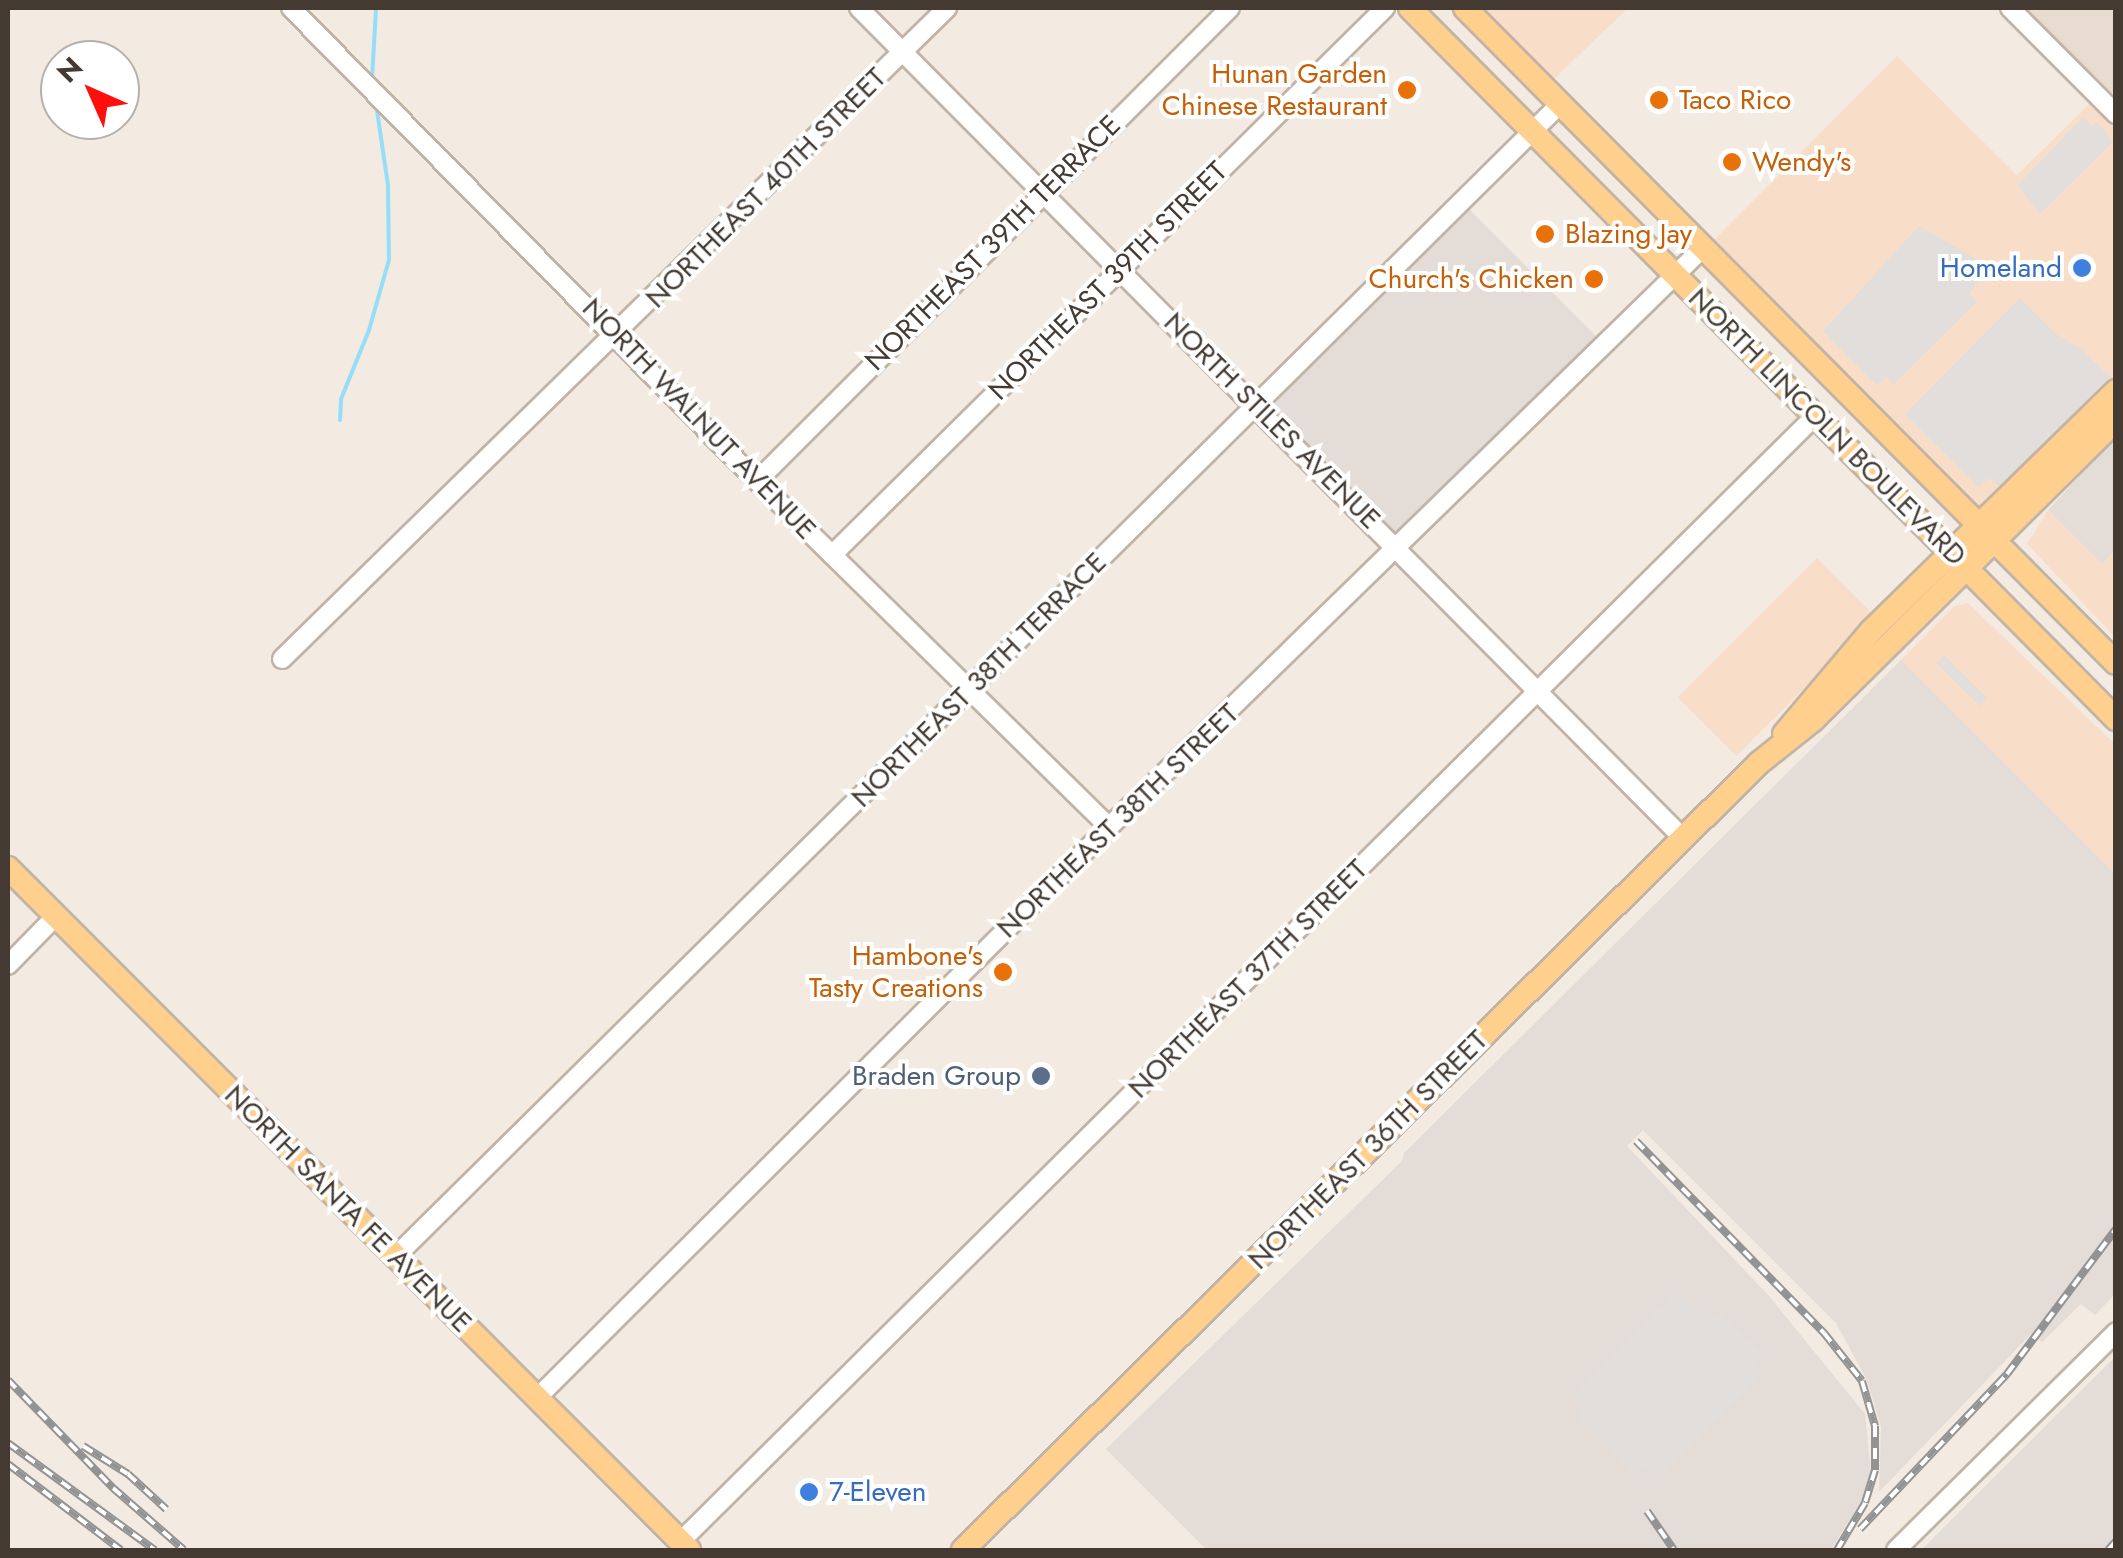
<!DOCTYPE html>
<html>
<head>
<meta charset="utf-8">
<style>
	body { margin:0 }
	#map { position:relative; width:2123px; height:1558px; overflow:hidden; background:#f3ebe1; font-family:Jost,sans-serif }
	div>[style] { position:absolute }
	.residential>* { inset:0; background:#e7dccf }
	.commercial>* { inset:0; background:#f8dec9; transform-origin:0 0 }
	.industrial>* { inset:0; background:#e4dcd7; transform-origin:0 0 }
	.parking>* { inset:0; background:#e2dedb; transform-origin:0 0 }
	.stream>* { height:4px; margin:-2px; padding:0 2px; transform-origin:2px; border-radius:2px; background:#96ddf7 }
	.roads { filter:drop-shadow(2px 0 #c1b4a6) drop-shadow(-2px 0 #c1b4a6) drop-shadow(0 2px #c1b4a6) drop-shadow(0 -2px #c1b4a6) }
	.minor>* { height:18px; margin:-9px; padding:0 9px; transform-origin:9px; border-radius:9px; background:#fff }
	.major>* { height:22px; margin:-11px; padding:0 11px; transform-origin:11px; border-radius:11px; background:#ffcf8e }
	.rail>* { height:8px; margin-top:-4px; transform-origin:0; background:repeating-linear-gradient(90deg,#fff 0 11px,#939393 0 22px); box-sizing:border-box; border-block:2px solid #939393 }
	.dots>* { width:28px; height:28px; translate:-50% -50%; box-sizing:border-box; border:5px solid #fff; border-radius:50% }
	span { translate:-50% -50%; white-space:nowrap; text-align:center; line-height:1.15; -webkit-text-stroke:8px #fff; paint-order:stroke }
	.food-label { font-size:28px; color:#c56008 }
	.right { translate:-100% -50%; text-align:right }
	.left { translate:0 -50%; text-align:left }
	.street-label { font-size:28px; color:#443a32 }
	.shop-label { font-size:28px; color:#366cbe }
	.service-label { font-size:28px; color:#4e5e75 }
	.frame { position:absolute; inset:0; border:10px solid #443a32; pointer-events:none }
	.north { position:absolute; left:40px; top:40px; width:100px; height:100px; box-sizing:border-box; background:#fff; border:2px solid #b4b0ad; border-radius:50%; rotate:315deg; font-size:28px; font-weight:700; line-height:40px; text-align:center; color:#443a32 }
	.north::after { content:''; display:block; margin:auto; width:35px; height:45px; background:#ff0e0c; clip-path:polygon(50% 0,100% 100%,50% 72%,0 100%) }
</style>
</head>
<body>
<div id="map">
	<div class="residential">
		<div style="clip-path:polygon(2019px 8px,2115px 8px,2115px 94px,2106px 90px)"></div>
	</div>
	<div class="commercial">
		<div style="clip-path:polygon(1475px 8px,1628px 8px,1548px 85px)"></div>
		<div style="clip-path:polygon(1897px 56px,2017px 175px,2094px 99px,2115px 121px,2115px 400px,1988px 524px,1711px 243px)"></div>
		<div style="clip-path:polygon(2048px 510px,2102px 563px,2115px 550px,2115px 637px,2027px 544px)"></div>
		<div style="left:1817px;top:558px;width:83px;height:197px;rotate:45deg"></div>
		<div style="clip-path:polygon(1968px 603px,2115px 744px,2115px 874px,1901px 660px,1954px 606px)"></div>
	</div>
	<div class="industrial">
		<div style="left:1465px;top:205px;width:192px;height:287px;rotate:45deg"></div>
		<div style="clip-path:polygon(2115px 438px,2115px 550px,2102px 564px,2048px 510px)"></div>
		<div style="clip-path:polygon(1901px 660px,2115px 874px,2115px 1294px,2095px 1315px,2081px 1304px,2042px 1342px,2031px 1334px,1879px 1492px,1881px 1427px,1867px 1380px,1836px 1323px,1643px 1130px,1627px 1146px,1769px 1296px,1865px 1414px,1871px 1472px,1863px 1499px,1831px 1550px,1207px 1550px,1106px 1449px,1402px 1161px,1404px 1153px)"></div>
		<div style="clip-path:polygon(2115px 1357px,2115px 1538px,2104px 1550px,1921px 1550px)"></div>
	</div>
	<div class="parking">
		<div style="clip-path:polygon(2083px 117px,2092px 126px,2097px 122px,2113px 142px,2040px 214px,2018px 185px)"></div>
		<div style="clip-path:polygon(1919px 226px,1989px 266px,1970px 293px,1977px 302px,1894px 384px,1886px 377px,1877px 385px,1823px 331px)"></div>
		<div style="clip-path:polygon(2020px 298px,2056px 334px,2081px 349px,2110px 377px,2000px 487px,1989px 478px,1979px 487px,1905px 414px)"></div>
		<div style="left:1944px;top:655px;width:61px;height:11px;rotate:45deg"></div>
		<div style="clip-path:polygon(1677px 1292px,1712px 1320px,1720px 1313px,1763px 1355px,1754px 1365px,1763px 1374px,1656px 1478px,1646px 1468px,1637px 1476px,1576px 1414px,1584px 1405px,1573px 1394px)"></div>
	</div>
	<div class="stream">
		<div style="left:372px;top:80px;width:72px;rotate:-86.8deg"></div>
		<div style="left:340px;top:420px;width:21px;rotate:-87deg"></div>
		<div style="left:341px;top:399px;width:74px;rotate:-67.9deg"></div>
		<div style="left:369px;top:330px;width:73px;rotate:-74.1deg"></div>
		<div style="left:389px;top:260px;width:75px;rotate:-90.8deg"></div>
		<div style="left:388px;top:185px;width:82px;rotate:-98.4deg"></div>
	</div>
	<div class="roads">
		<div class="minor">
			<div style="left:291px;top:8px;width:664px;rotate:45.43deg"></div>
			<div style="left:757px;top:481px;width:494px;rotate:44.5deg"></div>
			<div style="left:859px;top:8px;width:1170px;rotate:45.21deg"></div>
			<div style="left:2010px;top:8px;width:150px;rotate:45deg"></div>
			<div style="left:757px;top:481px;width:669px;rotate:-45deg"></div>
			<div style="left:832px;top:555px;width:778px;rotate:-44.69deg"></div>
			<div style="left:282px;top:659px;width:931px;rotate:-44.39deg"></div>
			<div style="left:8px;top:965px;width:69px;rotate:-45.6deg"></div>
			<div style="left:396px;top:1256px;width:1639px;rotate:-44.7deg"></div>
			<div style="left:537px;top:1398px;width:808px;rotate:-44.95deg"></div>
			<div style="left:1109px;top:827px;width:831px;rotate:-44.27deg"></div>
			<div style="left:680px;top:1542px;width:1599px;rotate:-44.77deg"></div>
			<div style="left:1896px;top:1550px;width:310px;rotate:-44.7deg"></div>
		</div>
		<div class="major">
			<div style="left:1410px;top:8px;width:1002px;rotate:45.2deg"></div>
			<div style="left:1465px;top:8px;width:923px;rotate:45.18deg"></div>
			<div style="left:1784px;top:734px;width:135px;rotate:-49.8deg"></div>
			<div style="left:1871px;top:631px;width:343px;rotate:-44.4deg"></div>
			<div style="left:8px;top:868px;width:964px;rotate:45.04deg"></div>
			<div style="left:963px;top:1550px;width:1119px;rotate:-44.67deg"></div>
			<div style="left:1759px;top:763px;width:69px;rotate:-38.5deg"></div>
			<div style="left:1813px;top:720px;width:426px;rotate:-44.7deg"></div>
		</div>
	</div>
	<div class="rail">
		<div style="left:1636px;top:1141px;width:269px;rotate:45.6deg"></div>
		<div style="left:1824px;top:1333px;width:61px;rotate:51.6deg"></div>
		<div style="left:1862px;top:1381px;width:47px;rotate:73.9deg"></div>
		<div style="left:1875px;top:1426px;width:44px;rotate:90deg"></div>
		<div style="left:1875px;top:1470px;width:34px;rotate:107deg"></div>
		<div style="left:1865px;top:1503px;width:55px;rotate:120.8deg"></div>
		<div style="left:8px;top:1380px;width:151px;rotate:45.8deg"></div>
		<div style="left:113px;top:1488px;width:94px;rotate:41.1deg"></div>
		<div style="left:8px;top:1443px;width:182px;rotate:36.1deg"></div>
		<div style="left:83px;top:1446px;width:53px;rotate:31.9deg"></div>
		<div style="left:128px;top:1474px;width:52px;rotate:42.6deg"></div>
		<div style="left:8px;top:1464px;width:142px;rotate:37.3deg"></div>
		<div style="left:1647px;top:1511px;width:47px;rotate:55.3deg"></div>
		<div style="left:1860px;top:1529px;width:214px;rotate:-46.5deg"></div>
		<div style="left:2007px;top:1374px;width:181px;rotate:-53.1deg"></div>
		<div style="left:2108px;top:1550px;width:12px;rotate:-48deg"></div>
	</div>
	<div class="dots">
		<div style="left:1407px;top:90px;background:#e8710a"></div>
		<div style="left:1659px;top:100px;background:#e8710a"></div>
		<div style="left:1732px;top:162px;background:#e8710a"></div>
		<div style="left:1545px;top:234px;background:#e8710a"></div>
		<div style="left:2082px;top:268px;background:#3f7fe0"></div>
		<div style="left:1594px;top:279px;background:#e8710a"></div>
		<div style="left:1003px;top:972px;background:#e8710a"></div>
		<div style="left:1041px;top:1076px;background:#5c6f8a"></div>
		<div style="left:809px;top:1492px;background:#3f7fe0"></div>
	</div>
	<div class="food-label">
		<span class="right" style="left:1387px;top:90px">Hunan Garden<br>Chinese Restaurant</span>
		<span class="left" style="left:1679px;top:100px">Taco Rico</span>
		<span class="left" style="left:1752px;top:162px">Wendy's</span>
		<span class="left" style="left:1565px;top:234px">Blazing Jay</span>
		<span class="right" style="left:1574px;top:279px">Church's Chicken</span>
		<span class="right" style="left:983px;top:972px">Hambone's<br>Tasty Creations</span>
	</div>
	<div class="street-label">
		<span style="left:766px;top:188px;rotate:-45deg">NORTHEAST 40TH STREET</span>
		<span style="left:993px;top:243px;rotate:-45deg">NORTHEAST 39TH TERRACE</span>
		<span style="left:1108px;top:281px;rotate:-45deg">NORTHEAST 39TH STREET</span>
		<span style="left:699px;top:419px;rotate:46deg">NORTH WALNUT AVENUE</span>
		<span style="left:1272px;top:421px;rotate:45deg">NORTH STILES AVENUE</span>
		<span style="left:1827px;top:427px;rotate:45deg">NORTH LINCOLN BOULEVARD</span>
		<span style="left:979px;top:680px;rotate:-45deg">NORTHEAST 38TH TERRACE</span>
		<span style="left:1118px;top:821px;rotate:-44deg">NORTHEAST 38TH STREET</span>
		<span style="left:1248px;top:979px;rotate:-45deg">NORTHEAST 37TH STREET</span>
		<span style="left:1368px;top:1150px;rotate:-45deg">NORTHEAST 36TH STREET</span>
		<span style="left:348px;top:1209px;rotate:45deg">NORTH SANTA FE AVENUE</span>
	</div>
	<div class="shop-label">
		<span class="right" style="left:2062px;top:268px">Homeland</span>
		<span class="left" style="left:829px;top:1492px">7-Eleven</span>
	</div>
	<div class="service-label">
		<span class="right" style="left:1021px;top:1076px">Braden Group</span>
	</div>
	<div class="frame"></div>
	<div class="north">N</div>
</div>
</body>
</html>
